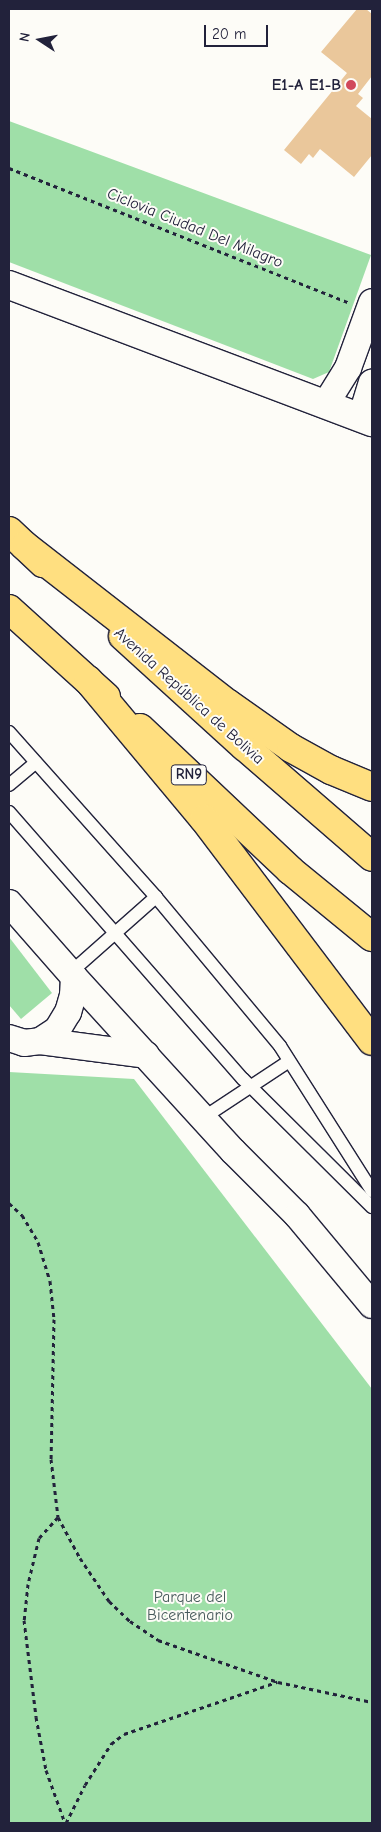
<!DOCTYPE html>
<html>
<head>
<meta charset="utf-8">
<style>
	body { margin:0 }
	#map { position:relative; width:381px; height:1832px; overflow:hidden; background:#fdfcf7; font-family:"Comic Neue",sans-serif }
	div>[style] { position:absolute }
	.green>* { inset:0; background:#9fdfa8 }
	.building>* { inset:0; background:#eac79b }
	.path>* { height:3px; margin-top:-1.5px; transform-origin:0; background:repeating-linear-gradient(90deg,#22223b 0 4px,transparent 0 8px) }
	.roads { filter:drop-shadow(1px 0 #22223b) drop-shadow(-1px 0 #22223b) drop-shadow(0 1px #22223b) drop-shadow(0 -1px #22223b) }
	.service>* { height:12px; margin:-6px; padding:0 6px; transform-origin:6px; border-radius:6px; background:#fdfcf7 }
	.minor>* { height:26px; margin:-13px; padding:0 13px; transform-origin:13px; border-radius:13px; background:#fdfcf7 }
	.tertiary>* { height:28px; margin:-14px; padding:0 14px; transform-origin:14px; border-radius:14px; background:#fdfcf7 }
	.primary>* { height:28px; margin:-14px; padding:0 14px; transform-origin:14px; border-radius:14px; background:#ffdf80 }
	.trunk>* { height:28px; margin:-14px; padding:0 14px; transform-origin:14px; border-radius:14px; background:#ffdf80 }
	.dots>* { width:14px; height:14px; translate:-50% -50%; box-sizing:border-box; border:2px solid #fdfcf7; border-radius:50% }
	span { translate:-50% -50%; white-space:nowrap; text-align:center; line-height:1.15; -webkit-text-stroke:4px #fdfcf7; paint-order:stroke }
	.shield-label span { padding:1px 4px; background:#fdfcf7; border:1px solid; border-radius:4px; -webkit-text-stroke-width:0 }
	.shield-label { font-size:15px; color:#22223b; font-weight:700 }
	.poi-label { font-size:16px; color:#22223b; font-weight:700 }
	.right { translate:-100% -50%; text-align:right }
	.street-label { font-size:16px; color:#22223b }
	.park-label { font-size:16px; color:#485b5c }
	.frame { position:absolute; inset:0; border:10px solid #22223b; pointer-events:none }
	.north { position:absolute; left:15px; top:15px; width:50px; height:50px; -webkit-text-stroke:4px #fdfcf7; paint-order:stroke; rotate:281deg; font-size:14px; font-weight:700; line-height:20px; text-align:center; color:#22223b }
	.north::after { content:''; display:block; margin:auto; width:18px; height:22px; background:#22223b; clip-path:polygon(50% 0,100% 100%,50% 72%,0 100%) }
	.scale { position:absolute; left:204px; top:25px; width:64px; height:22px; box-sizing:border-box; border:2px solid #22223b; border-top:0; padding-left:6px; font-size:15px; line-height:18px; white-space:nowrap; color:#22223b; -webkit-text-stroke:4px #fdfcf7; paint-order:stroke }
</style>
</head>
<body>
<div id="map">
	<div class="green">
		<div style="clip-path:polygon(9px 121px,371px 255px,329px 372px,313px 379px,9px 262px)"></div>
		<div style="clip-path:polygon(9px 937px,52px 993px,21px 1019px,9px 1005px)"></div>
		<div style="clip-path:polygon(9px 1072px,134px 1079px,372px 1389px,372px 1823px,9px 1823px)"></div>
	</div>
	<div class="building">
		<div style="clip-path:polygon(357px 9px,366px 9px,372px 14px,372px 76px,358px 94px,363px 98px,356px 106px,372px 119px,372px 155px,354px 177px,320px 149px,313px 158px,309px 154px,301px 164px,284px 150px,347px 73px,321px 52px)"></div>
	</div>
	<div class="path">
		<div style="left:9px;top:168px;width:365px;rotate:21.6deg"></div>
		<div style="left:9px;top:1203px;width:18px;rotate:43deg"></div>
		<div style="left:22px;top:1215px;width:31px;rotate:59deg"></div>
		<div style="left:38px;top:1242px;width:41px;rotate:72.9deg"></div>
		<div style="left:50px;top:1281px;width:38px;rotate:84deg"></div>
		<div style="left:54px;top:1319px;width:140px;rotate:91.2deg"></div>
		<div style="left:51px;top:1459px;width:58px;rotate:83.1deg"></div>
		<div style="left:58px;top:1517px;width:47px;rotate:61.8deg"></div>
		<div style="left:80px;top:1558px;width:52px;rotate:56deg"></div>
		<div style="left:109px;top:1601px;width:29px;rotate:44deg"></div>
		<div style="left:130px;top:1621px;width:34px;rotate:34deg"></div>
		<div style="left:158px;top:1640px;width:127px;rotate:19.3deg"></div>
		<div style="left:278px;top:1682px;width:96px;rotate:12deg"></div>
		<div style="left:58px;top:1517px;width:28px;rotate:132deg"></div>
		<div style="left:39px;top:1538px;width:47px;rotate:103.4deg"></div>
		<div style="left:28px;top:1584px;width:36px;rotate:96deg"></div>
		<div style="left:24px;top:1620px;width:98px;rotate:82.9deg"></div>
		<div style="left:36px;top:1717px;width:54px;rotate:79.3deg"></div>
		<div style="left:46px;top:1770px;width:56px;rotate:70.3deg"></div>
		<div style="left:66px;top:1823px;width:42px;rotate:-63.4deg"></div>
		<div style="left:85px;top:1785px;width:49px;rotate:-57.6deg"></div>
		<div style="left:111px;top:1744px;width:16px;rotate:-38deg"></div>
		<div style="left:124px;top:1734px;width:162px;rotate:-18.8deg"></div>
	</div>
	<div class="roads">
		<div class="service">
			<div style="left:9px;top:732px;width:221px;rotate:48.3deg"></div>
			<div style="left:156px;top:897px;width:194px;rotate:50.2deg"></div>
			<div style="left:280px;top:1046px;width:172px;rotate:57.6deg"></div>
			<div style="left:9px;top:785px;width:35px;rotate:-40deg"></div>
			<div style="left:9px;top:812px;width:355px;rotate:48.8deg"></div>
			<div style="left:243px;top:1079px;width:182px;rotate:44.8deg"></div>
			<div style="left:70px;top:973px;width:115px;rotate:-41.5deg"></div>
			<div style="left:203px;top:1118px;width:103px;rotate:-33.5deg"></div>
		</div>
		<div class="minor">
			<div style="left:325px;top:405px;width:44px;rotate:-58.1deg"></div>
			<div style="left:348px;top:368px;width:70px;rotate:-70deg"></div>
			<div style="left:361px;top:418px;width:37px;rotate:-73deg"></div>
			<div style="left:9px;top:903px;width:98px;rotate:48.7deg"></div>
			<div style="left:74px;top:977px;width:18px;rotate:93deg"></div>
			<div style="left:73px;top:995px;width:18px;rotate:106deg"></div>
			<div style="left:68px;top:1012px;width:21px;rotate:121deg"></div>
			<div style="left:57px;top:1030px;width:20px;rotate:147deg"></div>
			<div style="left:74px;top:977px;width:236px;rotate:47.6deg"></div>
			<div style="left:233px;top:1151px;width:91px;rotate:45deg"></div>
			<div style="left:297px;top:1215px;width:117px;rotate:50.2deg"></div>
			<div style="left:9px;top:1038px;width:16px;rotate:18deg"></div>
			<div style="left:24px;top:1043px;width:16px;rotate:-7deg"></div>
			<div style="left:40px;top:1041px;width:107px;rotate:7.5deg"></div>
		</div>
		<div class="tertiary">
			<div style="left:9px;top:285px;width:388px;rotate:20.7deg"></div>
		</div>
		<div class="primary">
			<div style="left:9px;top:531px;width:47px;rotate:43.3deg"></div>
			<div style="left:9px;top:609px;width:131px;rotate:42.2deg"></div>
			<div style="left:123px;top:636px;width:164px;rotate:42.3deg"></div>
			<div style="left:244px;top:746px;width:169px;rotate:40.9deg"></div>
			<div style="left:140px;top:728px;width:207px;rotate:43.4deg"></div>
			<div style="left:290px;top:870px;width:106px;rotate:39.3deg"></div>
		</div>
		<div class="trunk">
			<div style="left:25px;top:546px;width:256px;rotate:37.9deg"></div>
			<div style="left:227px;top:703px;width:78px;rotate:35.1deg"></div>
			<div style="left:291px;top:748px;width:46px;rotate:28.8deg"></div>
			<div style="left:331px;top:770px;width:44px;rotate:22.5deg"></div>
			<div style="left:88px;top:680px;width:181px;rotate:50.2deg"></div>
			<div style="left:204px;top:819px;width:278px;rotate:52.9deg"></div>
		</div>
	</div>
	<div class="dots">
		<div style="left:351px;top:85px;background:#d1495b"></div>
	</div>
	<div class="shield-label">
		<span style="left:189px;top:775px">RN9</span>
	</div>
	<div class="poi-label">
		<span class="right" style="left:341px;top:85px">E1-A E1-B</span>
	</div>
	<div class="street-label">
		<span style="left:195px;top:228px;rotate:22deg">Ciclovia Ciudad Del Milagro</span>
		<span style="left:189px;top:696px;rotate:42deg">Avenida República de Bolivia</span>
	</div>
	<div class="park-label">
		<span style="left:190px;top:1606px">Parque del<br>Bicentenario</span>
	</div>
	<div class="frame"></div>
	<div class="north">N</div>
	<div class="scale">20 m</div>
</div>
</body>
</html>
